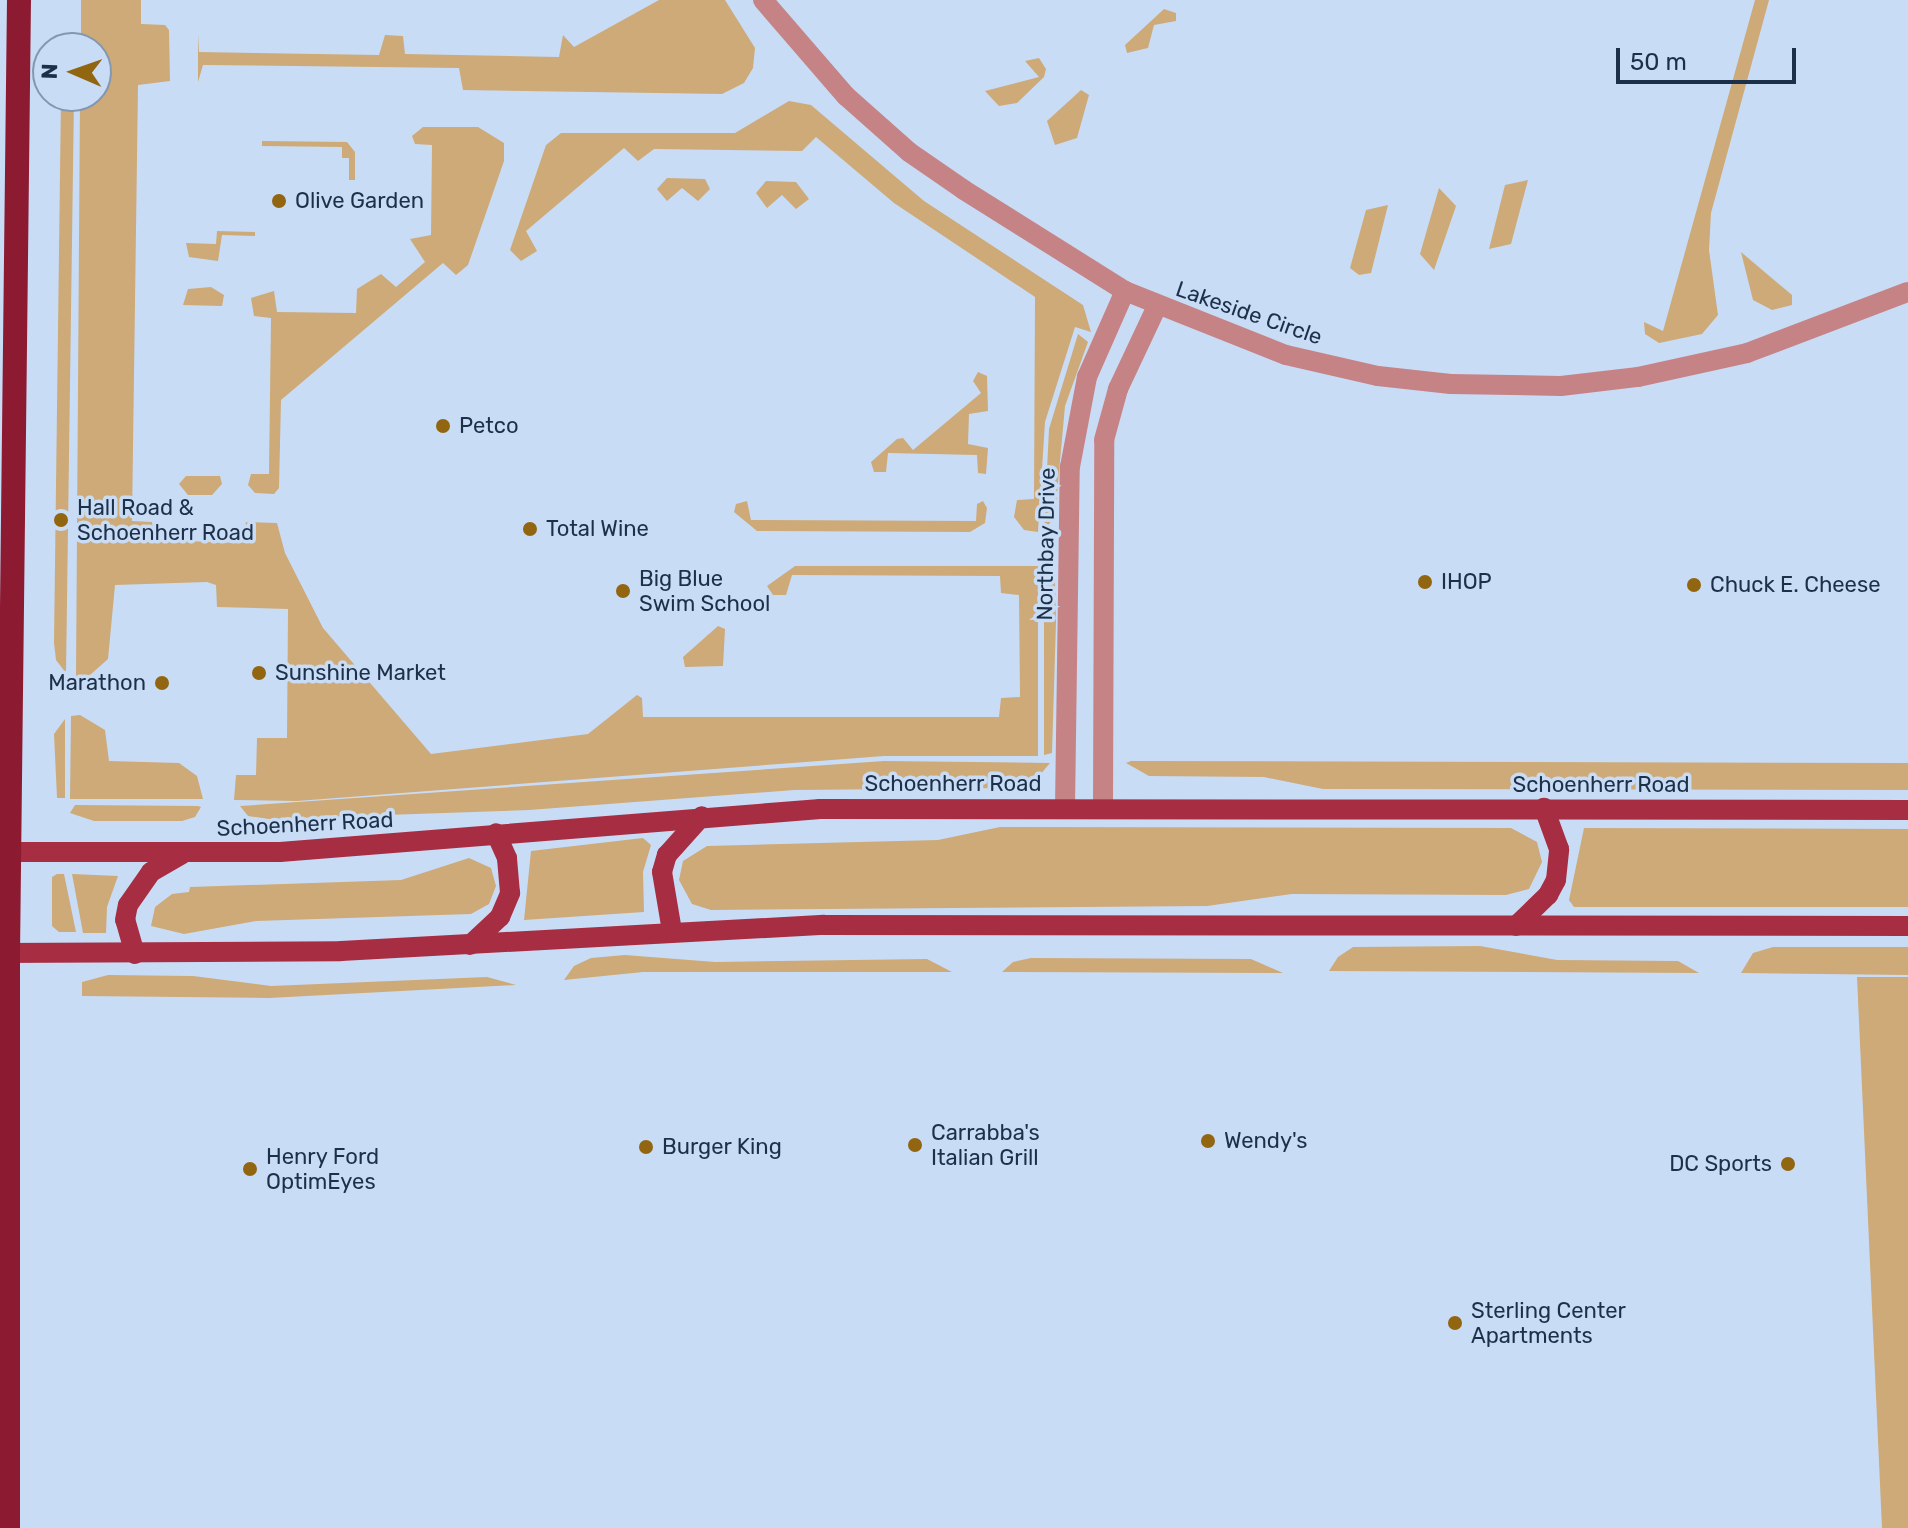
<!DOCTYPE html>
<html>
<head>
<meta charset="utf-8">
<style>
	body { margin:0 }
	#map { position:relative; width:1908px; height:1528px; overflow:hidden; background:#c9dcf6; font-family:Rubik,sans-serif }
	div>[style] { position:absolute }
	.green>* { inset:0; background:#cdaa78 }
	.minor>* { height:20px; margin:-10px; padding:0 10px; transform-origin:10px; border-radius:10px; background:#c68386 }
	.major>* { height:20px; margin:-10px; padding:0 10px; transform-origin:10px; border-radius:10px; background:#a72e42 }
	.highway>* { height:24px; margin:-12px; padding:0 12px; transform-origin:12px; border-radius:12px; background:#8c1b31 }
	.dots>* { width:22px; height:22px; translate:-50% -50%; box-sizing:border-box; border:4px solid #c9dcf6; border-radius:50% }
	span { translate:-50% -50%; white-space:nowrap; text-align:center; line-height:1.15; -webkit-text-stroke:7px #c9dcf6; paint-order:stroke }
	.poi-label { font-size:22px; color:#1d3049 }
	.left { translate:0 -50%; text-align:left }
	.right { translate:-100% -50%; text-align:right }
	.street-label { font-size:22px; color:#1d3049 }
	.north { position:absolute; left:32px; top:32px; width:80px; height:80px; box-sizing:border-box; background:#c9dcf6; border:2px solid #8497b1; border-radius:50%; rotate:272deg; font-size:22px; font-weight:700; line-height:32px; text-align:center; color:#1d3049 }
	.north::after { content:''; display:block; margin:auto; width:28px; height:36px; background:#926511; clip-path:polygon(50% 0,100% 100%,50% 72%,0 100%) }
	.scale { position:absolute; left:1616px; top:48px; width:180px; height:36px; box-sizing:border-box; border:4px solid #1d3049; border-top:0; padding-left:10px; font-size:24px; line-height:28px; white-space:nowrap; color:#1d3049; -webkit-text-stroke:6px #c9dcf6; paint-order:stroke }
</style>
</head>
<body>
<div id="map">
	<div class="green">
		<div style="clip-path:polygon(81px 0,141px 0,141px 24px,165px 25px,169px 30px,170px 81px,138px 85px,132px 521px,152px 522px,155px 540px,242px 543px,246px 522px,277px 523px,285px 553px,323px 628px,431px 754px,588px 734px,637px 695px,642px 698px,643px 717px,999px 717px,1001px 698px,1020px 697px,1019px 595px,1001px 593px,1000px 576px,792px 575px,786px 595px,773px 595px,767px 586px,795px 566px,1038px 566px,1038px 756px,884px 756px,297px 801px,234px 800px,236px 775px,256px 775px,257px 738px,287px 738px,288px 609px,217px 607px,216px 585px,207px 582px,115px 585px,108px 659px,90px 675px,76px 676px,80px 96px,96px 96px,96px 48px,81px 48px)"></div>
		<div style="clip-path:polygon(659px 0,725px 0,755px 48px,753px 68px,744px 83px,722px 94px,463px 90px,459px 68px,203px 65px,198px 82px,198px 34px,199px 52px,379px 55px,385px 35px,403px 36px,405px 54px,559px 57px,563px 35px,574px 47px)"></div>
		<div style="clip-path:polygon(1755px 0,1769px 0,1711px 213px,1709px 250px,1718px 315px,1702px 334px,1659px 343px,1645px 334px,1644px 322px,1663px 331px)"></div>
		<div style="clip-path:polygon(1164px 9px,1176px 13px,1176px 21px,1154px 25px,1148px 48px,1127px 53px,1125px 45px)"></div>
		<div style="clip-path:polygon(1039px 58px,1046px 69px,1044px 77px,1017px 103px,999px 106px,985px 91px,1039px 77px,1025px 61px)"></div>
		<div style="clip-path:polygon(1081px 90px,1089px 95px,1077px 138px,1055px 145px,1047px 121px)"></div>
		<div style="clip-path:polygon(61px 96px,74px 96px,66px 673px,56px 660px,54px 643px)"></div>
		<div style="clip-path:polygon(789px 101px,811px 105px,924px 201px,1083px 305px,1091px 332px,1075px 327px,1045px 422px,1038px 532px,1024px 530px,1014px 517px,1017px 500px,1034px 499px,1035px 297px,894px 203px,816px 137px,802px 151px,654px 149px,638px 161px,624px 148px,526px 231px,537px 251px,521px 261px,510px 250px,546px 145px,561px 133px,735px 133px)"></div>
		<div style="clip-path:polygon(423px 127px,478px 127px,504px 143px,504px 161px,468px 265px,456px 275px,443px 263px,281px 400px,279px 488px,274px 494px,255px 493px,248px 485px,251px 474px,269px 474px,271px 318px,254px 316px,251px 298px,274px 291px,277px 312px,356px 313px,357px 289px,381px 274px,396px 287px,425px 262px,410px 239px,431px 235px,432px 145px,415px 144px,412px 136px)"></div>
		<div style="clip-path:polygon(262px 141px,347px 142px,355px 152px,355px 180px,349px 180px,349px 158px,342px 158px,342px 147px,262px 146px)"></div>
		<div style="clip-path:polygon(667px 178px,705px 179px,710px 189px,698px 201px,682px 188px,667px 201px,657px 189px)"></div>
		<div style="clip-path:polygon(1528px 180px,1511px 244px,1489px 249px,1505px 185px)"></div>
		<div style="clip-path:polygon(766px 181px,796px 182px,809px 199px,796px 209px,782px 195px,767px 208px,756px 193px)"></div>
		<div style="clip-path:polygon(1439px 188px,1456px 206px,1434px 270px,1420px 254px)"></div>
		<div style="clip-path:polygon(1388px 205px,1371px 273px,1359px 275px,1350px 268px,1366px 210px)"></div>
		<div style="clip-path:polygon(217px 231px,255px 232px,255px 236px,222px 235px,218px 261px,189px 257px,186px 243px,216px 244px)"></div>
		<div style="clip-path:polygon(1741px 252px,1792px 295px,1792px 305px,1772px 310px,1753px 300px)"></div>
		<div style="clip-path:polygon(211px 287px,224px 295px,222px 306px,183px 305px,188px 289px)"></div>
		<div style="clip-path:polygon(1078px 334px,1088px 342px,1065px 406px,1055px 516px,1044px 531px,1049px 429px)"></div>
		<div style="clip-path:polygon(978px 372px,987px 376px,988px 411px,969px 414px,968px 444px,988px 448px,986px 474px,978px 473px,977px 455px,888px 453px,886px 472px,874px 472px,871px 462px,897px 439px,903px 438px,913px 450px,981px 393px,973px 381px)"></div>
		<div style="clip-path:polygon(186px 476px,220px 476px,222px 484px,212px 495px,188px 495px,179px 484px)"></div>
		<div style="clip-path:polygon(747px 501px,751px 520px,976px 521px,977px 504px,983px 501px,987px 508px,985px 523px,970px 532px,757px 531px,734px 512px,736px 504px)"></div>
		<div style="clip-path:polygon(1044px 568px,1055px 582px,1056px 622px,1052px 753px,1044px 755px)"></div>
		<div style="clip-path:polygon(718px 626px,725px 629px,723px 666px,685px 667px,683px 657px)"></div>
		<div style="clip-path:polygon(80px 715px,105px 730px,109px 761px,179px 763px,197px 776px,203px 799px,70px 799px,71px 716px)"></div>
		<div style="clip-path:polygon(65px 719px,65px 798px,57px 798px,54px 734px)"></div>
		<div style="clip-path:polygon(884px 761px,1050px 763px,1034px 782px,1011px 788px,794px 790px,529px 810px,269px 819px,248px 816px,240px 806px)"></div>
		<div style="clip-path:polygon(1131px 761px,1908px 763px,1908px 790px,1323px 789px,1264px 777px,1149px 776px,1126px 763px)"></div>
		<div style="clip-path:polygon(75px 805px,198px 806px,201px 807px,195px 817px,182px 821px,94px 821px,70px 813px)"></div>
		<div style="clip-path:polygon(1000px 827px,1511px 828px,1537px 842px,1542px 862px,1529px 889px,1506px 895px,1292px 894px,1207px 906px,711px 910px,692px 904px,679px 880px,683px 861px,707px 846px,938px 840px)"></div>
		<div style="clip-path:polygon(1584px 828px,1908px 829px,1908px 907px,1574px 907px,1569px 900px)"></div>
		<div style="clip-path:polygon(643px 838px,651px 845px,643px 872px,644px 912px,524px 920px,531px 851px)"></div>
		<div style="clip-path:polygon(469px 858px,491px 868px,496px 886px,489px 904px,471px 914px,256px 921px,184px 934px,151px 926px,155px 907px,172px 894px,189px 892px,190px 887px,401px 880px)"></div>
		<div style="clip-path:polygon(57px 874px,64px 874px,76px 932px,59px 932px,52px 926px,52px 877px)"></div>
		<div style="clip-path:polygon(72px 874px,118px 876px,107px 907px,106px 933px,83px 933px)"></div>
		<div style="clip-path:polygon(1480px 946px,1557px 960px,1678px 961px,1699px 973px,1329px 971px,1338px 957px,1353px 947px)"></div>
		<div style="clip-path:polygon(1773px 947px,1908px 947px,1908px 975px,1741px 973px,1753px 953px)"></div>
		<div style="clip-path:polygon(625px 955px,715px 962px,927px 959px,952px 972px,643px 972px,564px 980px,574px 966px,591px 958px)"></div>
		<div style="clip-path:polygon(1031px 958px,1251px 959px,1283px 973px,1002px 972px,1013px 962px)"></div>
		<div style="clip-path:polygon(108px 975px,193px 976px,271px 986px,487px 977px,516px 985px,269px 998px,82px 996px,82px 982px)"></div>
		<div style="clip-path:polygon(1857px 977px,1908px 977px,1908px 1528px,1882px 1528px)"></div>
	</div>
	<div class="minor">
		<div style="left:763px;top:0;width:127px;rotate:49.2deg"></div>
		<div style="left:846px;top:96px;width:84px;rotate:41.6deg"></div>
		<div style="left:909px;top:152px;width:67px;rotate:34.6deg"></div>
		<div style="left:964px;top:190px;width:190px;rotate:32.1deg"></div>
		<div style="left:1125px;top:291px;width:173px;rotate:21.7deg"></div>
		<div style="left:1286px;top:355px;width:94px;rotate:12.9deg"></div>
		<div style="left:1378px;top:376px;width:73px;rotate:6.3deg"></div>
		<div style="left:1451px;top:384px;width:110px;rotate:1deg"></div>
		<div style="left:1561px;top:386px;width:78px;rotate:-6.7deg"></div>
		<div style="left:1638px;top:377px;width:112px;rotate:-12.4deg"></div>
		<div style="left:1747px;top:353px;width:172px;rotate:-20.8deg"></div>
		<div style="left:1065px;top:808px;width:341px;rotate:-89.2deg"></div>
		<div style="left:1070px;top:467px;width:92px;rotate:-79.3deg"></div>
		<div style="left:1087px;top:377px;width:94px;rotate:-66.2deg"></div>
		<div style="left:1103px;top:808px;width:368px;rotate:-89.8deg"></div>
		<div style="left:1104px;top:440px;width:53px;rotate:-74.6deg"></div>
		<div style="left:1118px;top:389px;width:92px;rotate:-64.8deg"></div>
	</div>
	<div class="major">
		<div style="left:0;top:852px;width:280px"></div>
		<div style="left:280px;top:852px;width:542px;rotate:-4.55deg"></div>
		<div style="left:820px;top:809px;width:1088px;rotate:0.05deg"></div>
		<div style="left:1516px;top:926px;width:45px;rotate:-44.1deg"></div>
		<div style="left:1548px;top:895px;width:17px;rotate:-62deg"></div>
		<div style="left:1556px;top:880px;width:31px;rotate:-84deg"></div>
		<div style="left:1559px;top:849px;width:44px;rotate:-110.1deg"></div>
		<div style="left:672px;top:931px;width:60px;rotate:-99.6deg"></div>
		<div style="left:662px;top:872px;width:18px;rotate:-74deg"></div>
		<div style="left:667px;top:855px;width:52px;rotate:-48.1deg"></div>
		<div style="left:470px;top:945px;width:41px;rotate:-43deg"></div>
		<div style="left:500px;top:917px;width:26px;rotate:-67deg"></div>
		<div style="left:510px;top:893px;width:35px;rotate:-95deg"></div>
		<div style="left:507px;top:858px;width:27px;rotate:-114deg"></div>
		<div style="left:0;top:953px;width:341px;rotate:-0.3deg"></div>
		<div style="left:341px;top:951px;width:484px;rotate:-3.1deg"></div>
		<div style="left:824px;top:925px;width:1084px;rotate:0.05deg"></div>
		<div style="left:135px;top:954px;width:35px;rotate:-106deg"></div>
		<div style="left:125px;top:920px;width:15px;rotate:-79deg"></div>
		<div style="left:128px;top:905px;width:40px;rotate:-55.1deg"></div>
		<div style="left:151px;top:872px;width:36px;rotate:-30deg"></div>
	</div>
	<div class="highway">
		<div style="left:8px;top:1528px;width:575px;rotate:-90deg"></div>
		<div style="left:8px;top:953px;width:953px;rotate:-89.34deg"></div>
	</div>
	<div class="dots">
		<div style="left:279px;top:201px;background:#926511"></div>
		<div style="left:443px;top:426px;background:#926511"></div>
		<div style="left:61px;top:520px;background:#926511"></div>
		<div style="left:530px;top:529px;background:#926511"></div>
		<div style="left:1425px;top:582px;background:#926511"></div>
		<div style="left:1694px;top:585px;background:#926511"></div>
		<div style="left:623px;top:591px;background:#926511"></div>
		<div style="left:259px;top:673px;background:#926511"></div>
		<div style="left:162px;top:683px;background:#926511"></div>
		<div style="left:1208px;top:1141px;background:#926511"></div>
		<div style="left:915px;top:1145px;background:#926511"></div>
		<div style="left:646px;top:1147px;background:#926511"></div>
		<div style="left:1788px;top:1164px;background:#926511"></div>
		<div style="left:250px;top:1169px;background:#926511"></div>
		<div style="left:1455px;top:1323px;background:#926511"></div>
	</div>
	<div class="poi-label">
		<span class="left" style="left:295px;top:201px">Olive Garden</span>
		<span class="left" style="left:459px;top:426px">Petco</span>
		<span class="left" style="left:77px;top:520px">Hall Road &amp;<br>Schoenherr Road</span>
		<span class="left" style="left:546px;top:529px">Total Wine</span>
		<span class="left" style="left:639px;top:591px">Big Blue<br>Swim School</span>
		<span class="left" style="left:1441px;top:582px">IHOP</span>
		<span class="left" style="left:1710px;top:585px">Chuck E. Cheese</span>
		<span class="left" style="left:275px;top:673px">Sunshine Market</span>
		<span class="right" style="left:146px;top:683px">Marathon</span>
		<span class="left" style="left:931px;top:1145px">Carrabba's<br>Italian Grill</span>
		<span class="left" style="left:1224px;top:1141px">Wendy's</span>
		<span class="left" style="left:662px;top:1147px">Burger King</span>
		<span class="left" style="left:266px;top:1169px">Henry Ford<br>OptimEyes</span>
		<span class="right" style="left:1772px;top:1164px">DC Sports</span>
		<span class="left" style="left:1471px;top:1323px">Sterling Center<br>Apartments</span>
	</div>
	<div class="street-label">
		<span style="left:1249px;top:313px;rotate:19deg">Lakeside Circle</span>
		<span style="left:1046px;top:544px;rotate:-89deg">Northbay Drive</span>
		<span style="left:953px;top:784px">Schoenherr Road</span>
		<span style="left:1601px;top:785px">Schoenherr Road</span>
		<span style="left:305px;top:824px;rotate:-3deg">Schoenherr Road</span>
	</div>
	<div class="north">N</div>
	<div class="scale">50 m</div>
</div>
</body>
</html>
